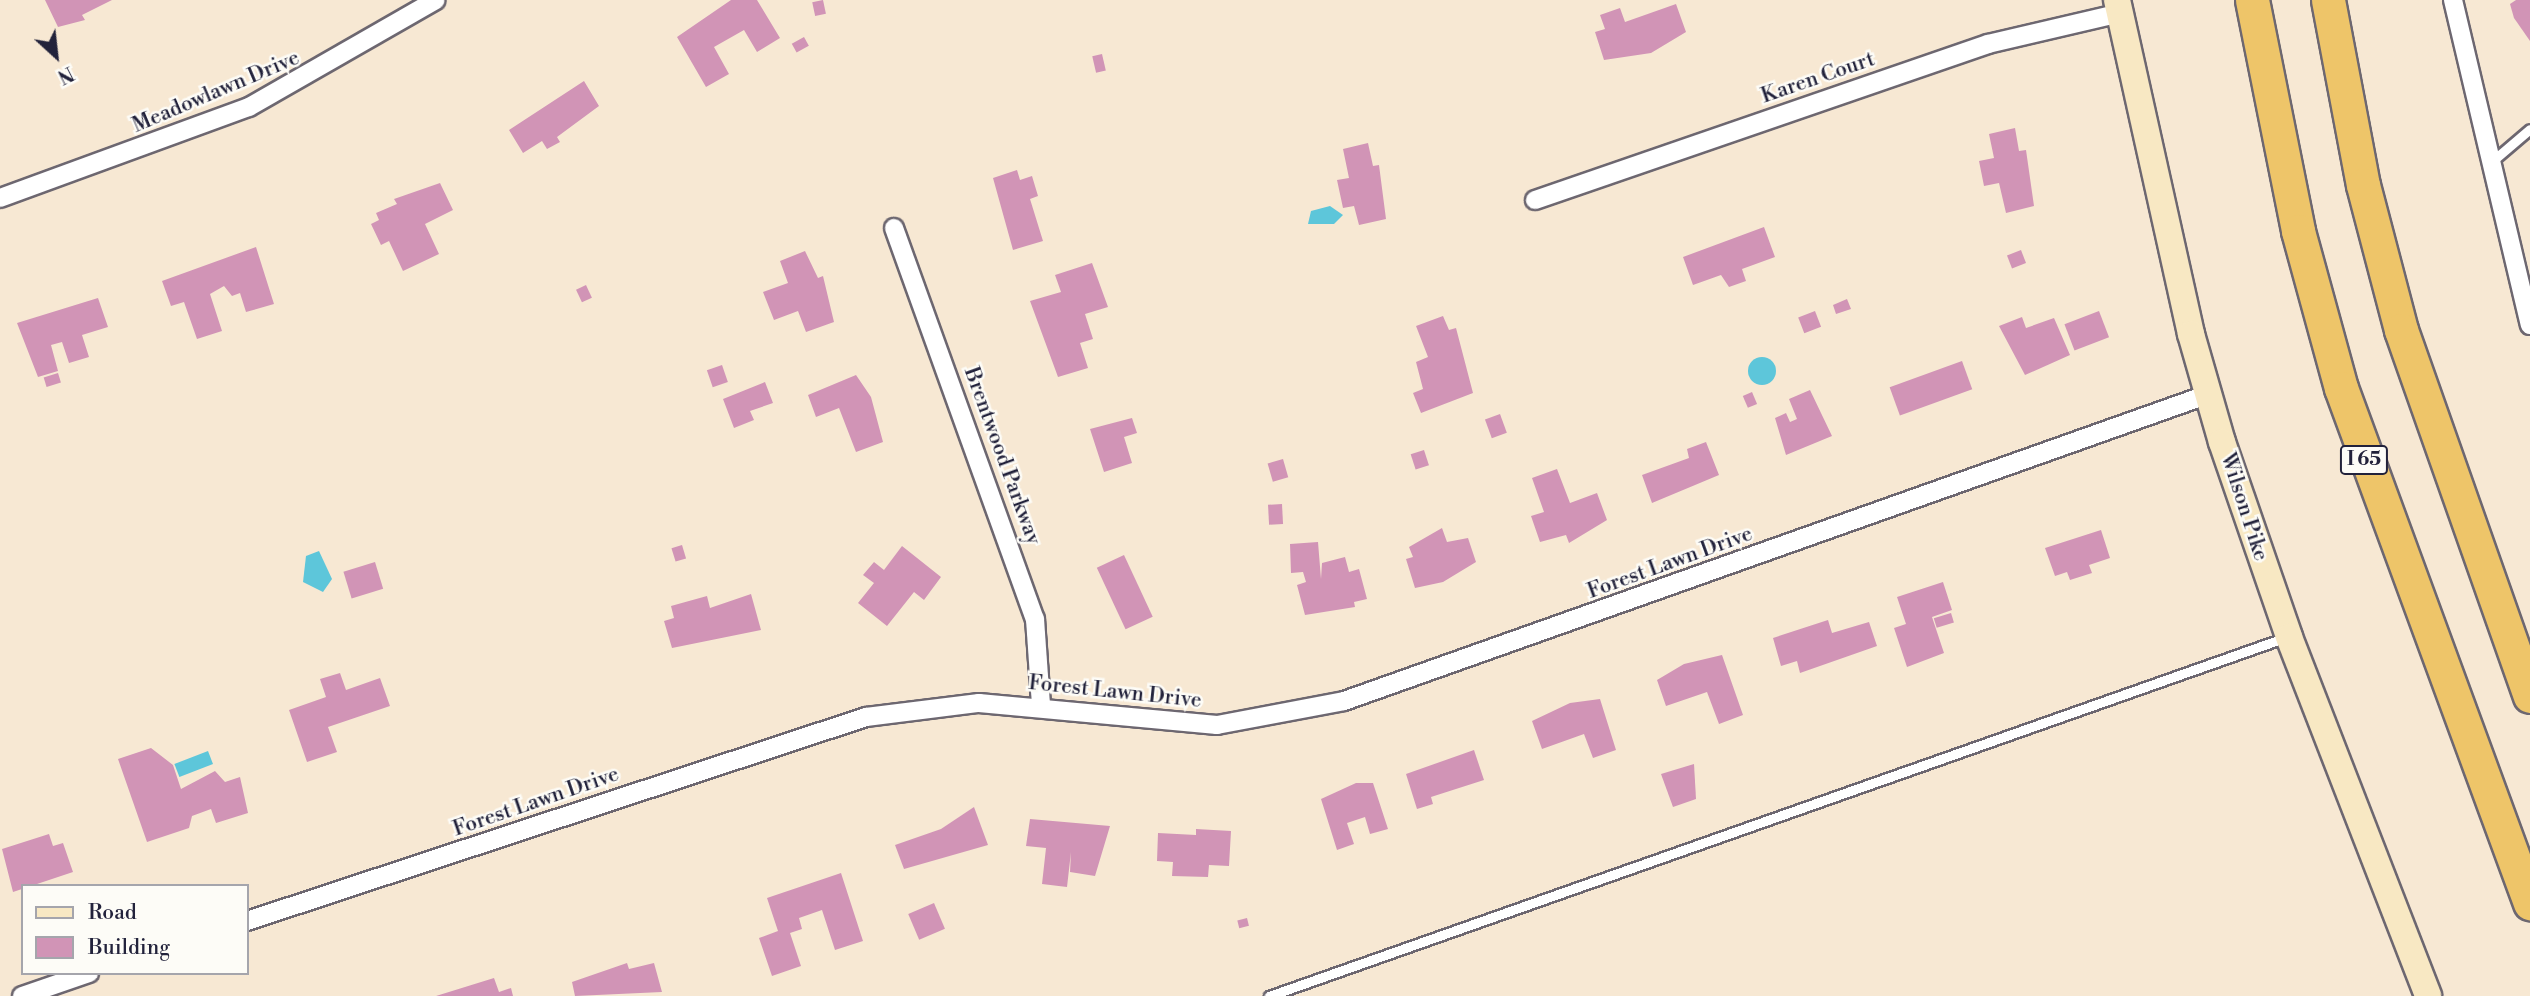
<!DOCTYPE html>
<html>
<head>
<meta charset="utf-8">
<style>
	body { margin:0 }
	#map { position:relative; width:2530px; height:996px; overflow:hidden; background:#f7e8d3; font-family:"Libre Bodoni",serif }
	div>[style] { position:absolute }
	.water>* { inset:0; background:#5dc6da; transform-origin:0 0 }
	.round { border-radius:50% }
	.building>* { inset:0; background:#d194b6; transform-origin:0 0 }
	.roads { filter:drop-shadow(2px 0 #6d6770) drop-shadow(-2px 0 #6d6770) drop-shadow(0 2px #6d6770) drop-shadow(0 -2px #6d6770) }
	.lane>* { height:9px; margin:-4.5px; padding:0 4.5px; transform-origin:4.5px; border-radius:4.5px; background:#fff }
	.street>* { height:18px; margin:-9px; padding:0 9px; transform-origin:9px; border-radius:9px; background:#fff }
	.secondary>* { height:26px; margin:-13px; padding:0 13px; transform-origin:13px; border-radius:13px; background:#f8e8c3 }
	.highway>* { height:33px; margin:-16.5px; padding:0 16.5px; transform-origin:16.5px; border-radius:16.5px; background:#eec569 }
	span { translate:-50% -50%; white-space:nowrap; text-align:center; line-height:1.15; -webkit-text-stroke:5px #fdfcf7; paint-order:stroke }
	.shield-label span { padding:2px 5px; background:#fdfcf7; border:2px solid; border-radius:5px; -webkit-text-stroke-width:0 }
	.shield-label { font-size:19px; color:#22223b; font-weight:700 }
	.street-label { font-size:21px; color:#22223b }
	.legend { position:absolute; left:21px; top:884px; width:228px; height:91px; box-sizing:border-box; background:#fdfcf7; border:2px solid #a5a5ac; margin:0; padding:9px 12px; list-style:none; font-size:21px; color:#22223b }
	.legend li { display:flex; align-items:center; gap:14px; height:35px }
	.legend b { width:35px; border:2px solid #a5a5ac }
	.north { position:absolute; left:21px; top:21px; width:70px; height:70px; -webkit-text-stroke:5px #fdfcf7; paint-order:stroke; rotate:153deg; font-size:19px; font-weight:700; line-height:28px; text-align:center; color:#22223b }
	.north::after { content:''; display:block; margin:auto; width:24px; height:32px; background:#22223b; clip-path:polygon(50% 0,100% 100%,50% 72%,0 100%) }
</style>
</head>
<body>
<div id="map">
	<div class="water">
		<div style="clip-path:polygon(1330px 206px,1343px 215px,1334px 224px,1308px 224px,1311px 211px)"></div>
		<div class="round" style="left:1748px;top:357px;width:28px;height:28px"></div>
		<div style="clip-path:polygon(319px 551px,332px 579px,323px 592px,303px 582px,306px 556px)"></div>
		<div style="left:208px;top:751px;width:14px;height:36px;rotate:69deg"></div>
	</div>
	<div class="building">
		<div style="clip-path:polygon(45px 0,112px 0,82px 15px,85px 20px,58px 27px)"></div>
		<div style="clip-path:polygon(731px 0,757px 0,780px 38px,757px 52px,744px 30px,714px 47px,729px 74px,706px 87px,677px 37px)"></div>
		<div style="left:823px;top:0;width:14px;height:11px;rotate:78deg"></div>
		<div style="clip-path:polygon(2516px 0,2530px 0,2530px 41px,2514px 18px,2510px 4px)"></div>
		<div style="clip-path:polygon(1676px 4px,1686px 32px,1651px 53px,1604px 60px,1595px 32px,1605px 29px,1600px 15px,1620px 8px,1625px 22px)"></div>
		<div style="left:804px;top:37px;width:10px;height:14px;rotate:61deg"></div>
		<div style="left:1102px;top:54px;width:17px;height:10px;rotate:77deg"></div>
		<div style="clip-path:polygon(584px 81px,599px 106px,557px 137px,560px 142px,547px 149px,542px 141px,523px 153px,509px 130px)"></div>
		<div style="clip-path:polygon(2015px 128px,2019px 151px,2026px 150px,2034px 206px,2006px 213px,1999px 183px,1984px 186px,1979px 161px,1994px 158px,1989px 134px)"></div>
		<div style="clip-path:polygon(1368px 143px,1373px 166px,1379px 165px,1386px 219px,1359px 225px,1354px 206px,1343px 208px,1337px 180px,1349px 178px,1343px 149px)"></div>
		<div style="clip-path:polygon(1017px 170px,1020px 180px,1032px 176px,1038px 196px,1030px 199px,1043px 241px,1013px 250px,993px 178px)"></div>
		<div style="clip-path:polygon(440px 183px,453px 210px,425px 224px,439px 254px,403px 271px,389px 241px,381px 245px,371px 224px,379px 220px,376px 213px,397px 204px,394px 199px)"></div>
		<div style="clip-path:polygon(1764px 227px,1775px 257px,1742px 269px,1746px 281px,1729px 287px,1721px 275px,1693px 285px,1683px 257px)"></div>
		<div style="clip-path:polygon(256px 247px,274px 304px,246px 312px,240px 293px,232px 296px,224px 286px,210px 294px,222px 331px,197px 339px,184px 302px,171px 306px,162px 281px)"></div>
		<div style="left:2021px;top:250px;width:14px;height:15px;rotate:69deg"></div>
		<div style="clip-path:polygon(805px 251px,818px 278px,823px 276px,834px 322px,806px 332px,798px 311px,774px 320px,763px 292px,788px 283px,780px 261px)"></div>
		<div style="clip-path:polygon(1092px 263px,1108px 307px,1085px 314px,1093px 339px,1080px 343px,1088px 368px,1058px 377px,1030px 301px,1061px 292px,1055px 275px)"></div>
		<div style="left:586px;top:285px;width:14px;height:11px;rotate:65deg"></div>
		<div style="clip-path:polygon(98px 298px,108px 327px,82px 335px,89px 357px,69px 363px,62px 342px,51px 345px,58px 371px,38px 377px,17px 323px)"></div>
		<div style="clip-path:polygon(1847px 299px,1851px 309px,1836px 314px,1833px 305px)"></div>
		<div style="left:1815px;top:311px;width:17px;height:18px;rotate:69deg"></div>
		<div style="left:2099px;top:311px;width:28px;height:37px;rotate:69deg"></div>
		<div style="clip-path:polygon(1443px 316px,1449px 330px,1456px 328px,1473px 393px,1421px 413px,1413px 393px,1423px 389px,1416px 362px,1428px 357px,1416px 326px)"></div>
		<div style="clip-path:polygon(2022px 317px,2026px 328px,2054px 318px,2070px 355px,2025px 375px,1999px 326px)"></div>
		<div style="left:1962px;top:361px;width:30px;height:77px;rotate:70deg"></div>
		<div style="left:722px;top:365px;width:18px;height:16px;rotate:71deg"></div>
		<div style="left:58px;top:373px;width:10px;height:15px;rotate:73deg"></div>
		<div style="clip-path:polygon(856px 375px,871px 397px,883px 442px,856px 452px,839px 408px,816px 417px,808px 395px)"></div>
		<div style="clip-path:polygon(765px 382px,773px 403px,750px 411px,754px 420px,734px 428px,723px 399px)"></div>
		<div style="clip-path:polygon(1810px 390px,1832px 436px,1786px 455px,1775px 418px,1786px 413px,1790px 422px,1797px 419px,1789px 399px)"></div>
		<div style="left:1752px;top:392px;width:13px;height:10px;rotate:67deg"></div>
		<div style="left:1500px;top:414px;width:20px;height:16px;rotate:70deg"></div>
		<div style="clip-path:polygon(1132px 418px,1137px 433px,1124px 437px,1132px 463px,1104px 472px,1090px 429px)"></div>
		<div style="clip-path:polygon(1706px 442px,1719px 475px,1652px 503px,1642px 475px,1689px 458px,1687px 449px)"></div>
		<div style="left:1424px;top:450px;width:16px;height:14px;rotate:72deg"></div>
		<div style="left:1283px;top:459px;width:19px;height:16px;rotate:74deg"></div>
		<div style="clip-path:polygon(1557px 469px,1570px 503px,1597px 493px,1607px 520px,1569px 543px,1566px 535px,1540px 542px,1531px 516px,1544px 512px,1532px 478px)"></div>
		<div style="left:1282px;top:504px;width:20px;height:14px;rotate:87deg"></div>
		<div style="clip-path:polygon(1442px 528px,1447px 542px,1468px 538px,1476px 562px,1443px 582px,1415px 588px,1406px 559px,1413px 557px,1409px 547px)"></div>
		<div style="clip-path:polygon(2101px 530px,2110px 558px,2089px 565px,2092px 573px,2070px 580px,2067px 572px,2055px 576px,2045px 548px)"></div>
		<div style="clip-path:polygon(1318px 542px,1321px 579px,1322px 563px,1345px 557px,1349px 572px,1359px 569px,1367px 599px,1354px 602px,1355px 607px,1305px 615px,1297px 585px,1306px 582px,1303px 572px,1291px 573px,1290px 544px)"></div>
		<div style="left:682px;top:545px;width:14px;height:11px;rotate:73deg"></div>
		<div style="clip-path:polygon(902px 546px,941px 577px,924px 600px,914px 592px,887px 626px,858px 603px,874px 583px,863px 575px,874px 562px,884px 570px)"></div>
		<div style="left:1124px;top:555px;width:68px;height:30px;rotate:65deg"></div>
		<div style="left:375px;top:562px;width:28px;height:33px;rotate:73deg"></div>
		<div style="clip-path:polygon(1943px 582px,1952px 610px,1932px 617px,1944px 653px,1907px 667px,1894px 628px,1906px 624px,1897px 597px)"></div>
		<div style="clip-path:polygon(751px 594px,761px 630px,672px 648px,664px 621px,674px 618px,671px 606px,707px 596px,710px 608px)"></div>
		<div style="left:1951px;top:613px;width:10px;height:18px;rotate:73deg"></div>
		<div style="clip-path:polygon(1828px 620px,1832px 633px,1869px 622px,1877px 646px,1800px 673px,1797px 661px,1781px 666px,1773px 638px)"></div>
		<div style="clip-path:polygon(1722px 655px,1743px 715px,1719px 724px,1707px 692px,1666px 706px,1657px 680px,1684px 664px)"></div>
		<div style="clip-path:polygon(340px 673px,346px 690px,380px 678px,390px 706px,328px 727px,337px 752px,307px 762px,289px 710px,326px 697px,320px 679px)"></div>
		<div style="clip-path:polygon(1600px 699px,1616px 750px,1593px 758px,1584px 734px,1542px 749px,1532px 721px,1570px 703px)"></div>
		<div style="clip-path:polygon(151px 748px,173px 765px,181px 789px,215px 771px,225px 782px,240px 777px,248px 813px,216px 823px,211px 809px,192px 816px,189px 828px,147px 842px,118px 759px)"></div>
		<div style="clip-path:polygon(1474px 750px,1484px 780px,1431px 797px,1433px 804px,1417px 809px,1406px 774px)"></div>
		<div style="clip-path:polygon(1694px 764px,1696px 799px,1673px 807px,1661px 774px)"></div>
		<div style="clip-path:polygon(1356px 783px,1373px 783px,1388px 829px,1370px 834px,1365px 817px,1347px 823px,1354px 844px,1337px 850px,1321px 799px)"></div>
		<div style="clip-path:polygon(974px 807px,988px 845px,904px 869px,895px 845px,941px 829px)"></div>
		<div style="clip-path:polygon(1030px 819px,1110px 826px,1095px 876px,1070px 872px,1071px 852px,1067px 887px,1042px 884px,1046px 848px,1026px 846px)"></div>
		<div style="clip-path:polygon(1196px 829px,1231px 831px,1229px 866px,1209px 865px,1208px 877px,1172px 876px,1173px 862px,1157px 861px,1158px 833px,1196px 835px)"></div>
		<div style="clip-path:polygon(49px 834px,53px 846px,63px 843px,73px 872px,13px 892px,2px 849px)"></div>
		<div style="clip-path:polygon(841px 873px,863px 941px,835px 950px,822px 910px,799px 918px,802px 929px,790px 933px,801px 966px,772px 976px,759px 938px,778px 931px,767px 898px)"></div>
		<div style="left:934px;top:903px;width:28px;height:28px;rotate:67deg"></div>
		<div style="left:1247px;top:918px;width:8px;height:10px;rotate:76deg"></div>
		<div style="clip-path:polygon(627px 963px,629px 969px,654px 963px,662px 992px,575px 996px,572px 982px)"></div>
		<div style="clip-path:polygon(494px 978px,499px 992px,511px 988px,513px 996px,436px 996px)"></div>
	</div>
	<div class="roads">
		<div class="lane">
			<div style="left:2490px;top:163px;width:52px;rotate:-40.4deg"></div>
			<div style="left:1269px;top:996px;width:1079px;rotate:-19.43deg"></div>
		</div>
		<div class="street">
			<div style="left:2453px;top:0;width:334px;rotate:76.7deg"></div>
			<div style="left:0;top:198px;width:265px;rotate:-20.1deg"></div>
			<div style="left:249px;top:107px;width:215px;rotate:-29.8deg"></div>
			<div style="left:1535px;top:200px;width:479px;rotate:-19deg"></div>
			<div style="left:1988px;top:44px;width:136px;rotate:-13.2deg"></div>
			<div style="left:894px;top:228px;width:416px;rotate:70.2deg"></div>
			<div style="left:1035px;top:619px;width:86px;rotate:86deg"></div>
			<div style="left:247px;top:921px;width:652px;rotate:-18.24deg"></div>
			<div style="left:866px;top:717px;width:114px;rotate:-7.1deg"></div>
			<div style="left:979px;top:703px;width:239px;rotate:5.3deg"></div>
			<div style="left:1217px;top:725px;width:129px;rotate:-10.7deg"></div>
			<div style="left:1344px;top:701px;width:918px;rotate:-19.54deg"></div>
			<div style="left:22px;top:996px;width:71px;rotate:-18.9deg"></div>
		</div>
		<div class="secondary">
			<div style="left:2117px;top:0;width:342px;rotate:77.5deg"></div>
			<div style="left:2191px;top:334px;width:112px;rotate:74deg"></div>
			<div style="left:2222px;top:442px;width:206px;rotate:71deg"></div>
			<div style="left:2289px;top:637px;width:385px;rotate:68.8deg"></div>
		</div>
		<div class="highway">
			<div style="left:2252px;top:0;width:236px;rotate:78.7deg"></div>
			<div style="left:2298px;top:231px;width:163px;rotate:74.7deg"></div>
			<div style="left:2341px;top:388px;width:549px;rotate:69.85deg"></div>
			<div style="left:2328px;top:0;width:188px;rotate:79.3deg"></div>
			<div style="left:2363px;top:185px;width:150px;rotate:75.3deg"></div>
			<div style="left:2401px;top:330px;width:388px;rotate:70.6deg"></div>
		</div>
	</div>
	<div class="shield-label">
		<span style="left:2364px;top:460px">I 65</span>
	</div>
	<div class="street-label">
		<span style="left:1818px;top:78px;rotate:-19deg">Karen Court</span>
		<span style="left:216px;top:92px;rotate:-23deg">Meadowlawn Drive</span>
		<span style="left:1002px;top:456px;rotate:70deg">Brentwood Parkway</span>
		<span style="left:2244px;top:507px;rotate:72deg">Wilson Pike</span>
		<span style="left:1670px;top:563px;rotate:-20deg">Forest Lawn Drive</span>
		<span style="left:1115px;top:692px;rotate:6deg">Forest Lawn Drive</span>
		<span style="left:536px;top:802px;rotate:-19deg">Forest Lawn Drive</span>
	</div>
	<ul class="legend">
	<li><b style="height:9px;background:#f8e8c3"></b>Road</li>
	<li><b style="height:19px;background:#d194b6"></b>Building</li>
	</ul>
	<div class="north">N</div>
</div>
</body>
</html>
